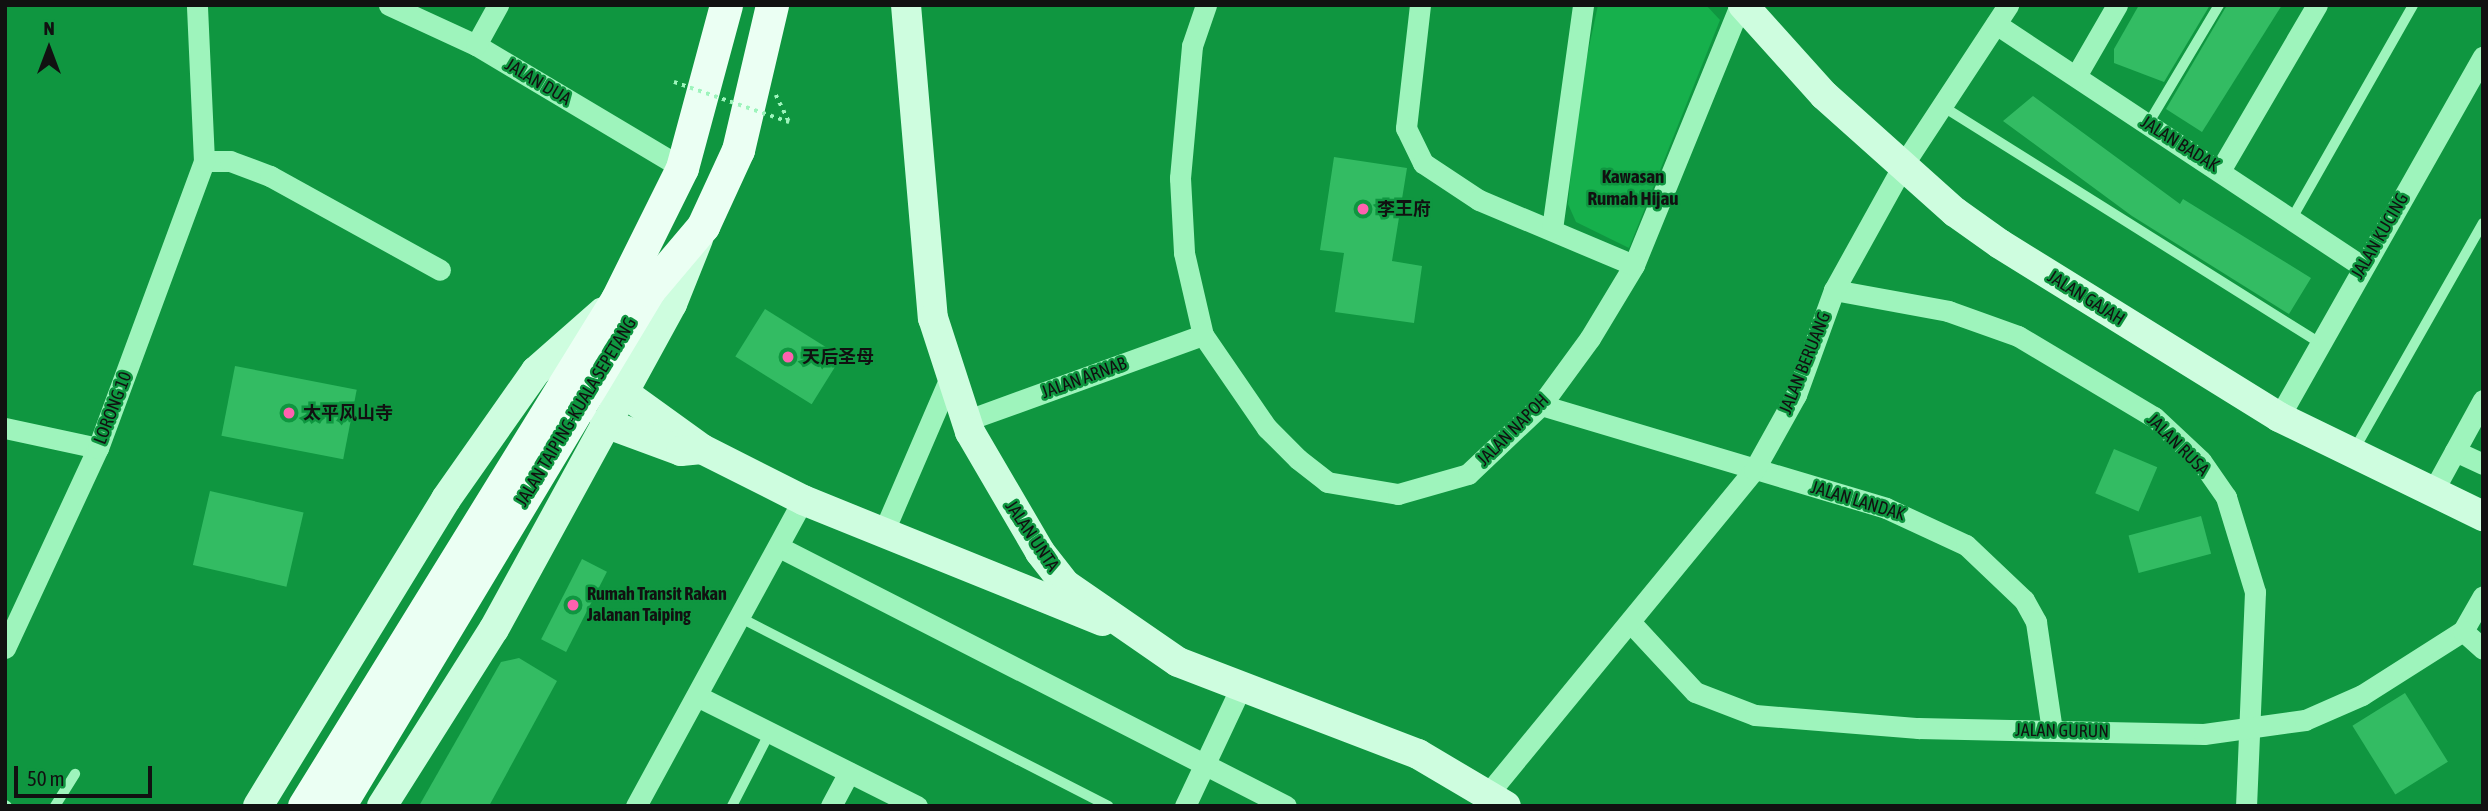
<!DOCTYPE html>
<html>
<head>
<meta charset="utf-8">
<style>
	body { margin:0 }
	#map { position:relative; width:2488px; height:811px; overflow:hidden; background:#0f9640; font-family:"Asap Condensed","Noto Sans SC",sans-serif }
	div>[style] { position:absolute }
	.green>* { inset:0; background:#16b04c }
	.building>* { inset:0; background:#33bc63; transform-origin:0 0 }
	.path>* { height:3.5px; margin-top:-1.75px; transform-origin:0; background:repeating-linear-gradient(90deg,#9ef4bc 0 3.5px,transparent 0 8.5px) }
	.lane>* { height:10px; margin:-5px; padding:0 5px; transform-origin:5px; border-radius:5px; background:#9ef4bc }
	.street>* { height:21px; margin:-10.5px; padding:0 10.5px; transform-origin:10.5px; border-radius:10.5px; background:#9ef4bc }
	.secondary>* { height:30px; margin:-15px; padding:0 15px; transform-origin:15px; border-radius:15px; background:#cefddf }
	.primary>* { height:33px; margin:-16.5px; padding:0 16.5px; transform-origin:16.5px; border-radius:16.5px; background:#ebfff3 }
	.path-bridge>* { height:3.5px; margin-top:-1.75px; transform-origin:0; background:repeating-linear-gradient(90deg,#9ef4bc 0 3.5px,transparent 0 8.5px) }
	.dots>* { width:19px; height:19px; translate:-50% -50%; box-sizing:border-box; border:4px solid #0f9640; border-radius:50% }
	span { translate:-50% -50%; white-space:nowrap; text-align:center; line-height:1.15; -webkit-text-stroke:5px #0f9640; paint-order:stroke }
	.street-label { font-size:18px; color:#111 }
	.poi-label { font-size:18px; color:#111; font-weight:700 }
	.left { translate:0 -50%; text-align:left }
	.neighbourhood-label { font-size:19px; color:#111; font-weight:700 }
	.frame { position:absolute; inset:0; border:7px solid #111; pointer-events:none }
	.north { position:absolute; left:14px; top:14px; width:70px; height:70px; -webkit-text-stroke:5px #0f9640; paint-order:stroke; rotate:0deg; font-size:19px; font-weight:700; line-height:28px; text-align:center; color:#111 }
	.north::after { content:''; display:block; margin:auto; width:24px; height:32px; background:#111; clip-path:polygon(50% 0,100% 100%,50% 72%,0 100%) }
	.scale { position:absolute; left:14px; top:766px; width:138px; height:32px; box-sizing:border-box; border:4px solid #111; border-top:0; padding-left:9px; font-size:21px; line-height:24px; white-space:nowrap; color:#111; -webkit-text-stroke:5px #0f9640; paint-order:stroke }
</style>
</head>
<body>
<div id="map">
	<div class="green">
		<div style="clip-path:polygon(1598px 5px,1706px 5px,1720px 20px,1629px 248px,1576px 222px,1568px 204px,1578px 99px)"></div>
	</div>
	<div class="building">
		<div style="clip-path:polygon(2139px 5px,2210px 5px,2164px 82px,2114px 63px,2114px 49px)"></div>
		<div style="clip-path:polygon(2227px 5px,2282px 5px,2202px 132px,2166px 109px)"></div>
		<div style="clip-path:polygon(2033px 96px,2180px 204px,2183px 199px,2311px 278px,2289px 314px,2132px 216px,2003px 121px)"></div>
		<div style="clip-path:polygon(1334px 157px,1407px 168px,1392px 261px,1422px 266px,1414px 323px,1335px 312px,1344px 253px,1320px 250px)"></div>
		<div style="left:765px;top:309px;width:90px;height:56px;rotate:32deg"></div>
		<div style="left:235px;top:366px;width:124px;height:71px;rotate:11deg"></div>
		<div style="left:2114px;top:449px;width:47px;height:48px;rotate:23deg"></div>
		<div style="left:210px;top:491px;width:96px;height:76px;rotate:13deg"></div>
		<div style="left:2201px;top:516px;width:39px;height:75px;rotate:75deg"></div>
		<div style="left:582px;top:559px;width:28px;height:90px;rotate:27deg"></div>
		<div style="clip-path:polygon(519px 658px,557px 681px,489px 806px,419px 806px,501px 662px)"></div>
		<div style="left:2405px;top:693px;width:81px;height:62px;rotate:58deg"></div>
	</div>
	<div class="path">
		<div style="left:776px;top:95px;width:30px;rotate:64deg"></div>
	</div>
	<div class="lane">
		<div style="left:1942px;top:106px;width:448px;rotate:32.1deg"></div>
		<div style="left:2148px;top:124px;width:139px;rotate:-59.2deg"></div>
		<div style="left:2291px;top:220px;width:247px;rotate:-60.4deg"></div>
		<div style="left:2354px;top:450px;width:261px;rotate:-60.4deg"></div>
		<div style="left:739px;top:617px;width:415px;rotate:27.1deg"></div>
		<div style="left:5px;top:805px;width:2px;rotate:27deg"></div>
		<div style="left:55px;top:806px;width:38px;rotate:-58deg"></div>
		<div style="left:732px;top:806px;width:83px;rotate:-62.8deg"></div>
	</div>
	<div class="street">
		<div style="left:389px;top:5px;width:96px;rotate:24.7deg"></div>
		<div style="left:476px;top:45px;width:240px;rotate:30.8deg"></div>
		<div style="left:1206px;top:5px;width:43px;rotate:108.9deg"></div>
		<div style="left:1192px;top:46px;width:133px;rotate:95.2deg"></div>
		<div style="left:1180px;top:178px;width:75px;rotate:86.9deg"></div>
		<div style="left:1184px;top:253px;width:84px;rotate:77deg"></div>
		<div style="left:1203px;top:335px;width:113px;rotate:55.5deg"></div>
		<div style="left:1267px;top:428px;width:44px;rotate:45deg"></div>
		<div style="left:1298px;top:459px;width:37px;rotate:38deg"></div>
		<div style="left:1327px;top:482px;width:72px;rotate:9.6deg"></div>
		<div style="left:1398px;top:494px;width:73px;rotate:-15.9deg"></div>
		<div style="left:1468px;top:474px;width:100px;rotate:-43.4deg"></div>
		<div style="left:1541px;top:405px;width:83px;rotate:-53.8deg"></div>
		<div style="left:1590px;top:338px;width:85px;rotate:-58.9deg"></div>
		<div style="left:1634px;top:265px;width:281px;rotate:-67.8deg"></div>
		<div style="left:1420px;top:5px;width:124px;rotate:96.5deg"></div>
		<div style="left:1406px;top:128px;width:39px;rotate:64deg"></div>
		<div style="left:1423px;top:163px;width:67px;rotate:33.5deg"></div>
		<div style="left:1479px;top:200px;width:168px;rotate:22.8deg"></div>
		<div style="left:1996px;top:24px;width:439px;rotate:33.5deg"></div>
		<div style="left:476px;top:45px;width:46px;rotate:-61.2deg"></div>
		<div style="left:2076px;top:76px;width:82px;rotate:-60deg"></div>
		<div style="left:204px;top:161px;width:26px"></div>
		<div style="left:230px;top:161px;width:43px;rotate:20.6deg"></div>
		<div style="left:270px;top:176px;width:194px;rotate:28.9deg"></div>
		<div style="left:2221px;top:169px;width:190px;rotate:-59.7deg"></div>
		<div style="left:1552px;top:229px;width:226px;rotate:-82.1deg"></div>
		<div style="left:1834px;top:290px;width:116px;rotate:10.4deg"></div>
		<div style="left:1948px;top:311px;width:74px;rotate:19.7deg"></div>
		<div style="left:2018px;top:336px;width:158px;rotate:30.8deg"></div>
		<div style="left:2154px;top:417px;width:64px;rotate:43.1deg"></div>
		<div style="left:2201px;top:461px;width:44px;rotate:55.2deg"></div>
		<div style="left:2226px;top:497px;width:99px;rotate:73deg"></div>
		<div style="left:2255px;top:592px;width:214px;rotate:92.4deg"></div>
		<div style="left:1541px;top:405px;width:360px;rotate:16.6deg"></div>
		<div style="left:1886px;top:508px;width:88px;rotate:24.8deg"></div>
		<div style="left:1966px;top:545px;width:80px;rotate:43.5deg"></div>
		<div style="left:2024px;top:600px;width:25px;rotate:61deg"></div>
		<div style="left:2036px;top:622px;width:109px;rotate:81.6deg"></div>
		<div style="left:2279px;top:417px;width:414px;rotate:-60.5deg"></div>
		<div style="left:965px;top:421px;width:253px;rotate:-19.9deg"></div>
		<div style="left:5px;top:428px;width:95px;rotate:12.1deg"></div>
		<div style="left:2455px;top:451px;width:31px;rotate:25deg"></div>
		<div style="left:2432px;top:493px;width:106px;rotate:-61.3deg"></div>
		<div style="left:883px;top:533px;width:167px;rotate:-66.7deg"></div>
		<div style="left:779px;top:547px;width:569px;rotate:27.06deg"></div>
		<div style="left:1631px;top:623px;width:94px;rotate:47.2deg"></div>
		<div style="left:1695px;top:692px;width:64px;rotate:21deg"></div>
		<div style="left:1755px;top:715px;width:164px;rotate:4.6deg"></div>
		<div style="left:1918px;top:728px;width:286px;rotate:1.2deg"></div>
		<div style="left:2204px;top:734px;width:102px;rotate:-7.9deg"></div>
		<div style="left:2305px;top:720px;width:62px;rotate:-23.7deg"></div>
		<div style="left:2362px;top:695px;width:120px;rotate:-32.4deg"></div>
		<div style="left:2463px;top:631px;width:40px;rotate:-60.3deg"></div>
		<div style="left:2463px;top:631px;width:27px;rotate:42deg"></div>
		<div style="left:5px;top:648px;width:221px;rotate:-65.1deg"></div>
		<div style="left:98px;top:448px;width:306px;rotate:-69.7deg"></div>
		<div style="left:204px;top:161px;width:156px;rotate:-92.6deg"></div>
		<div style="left:697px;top:696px;width:246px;rotate:26.6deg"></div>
		<div style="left:1487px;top:795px;width:421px;rotate:-50.6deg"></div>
		<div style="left:1754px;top:470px;width:86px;rotate:-60.8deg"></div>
		<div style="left:1796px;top:395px;width:112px;rotate:-70.1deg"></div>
		<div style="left:1834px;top:290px;width:146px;rotate:-61deg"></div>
		<div style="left:1905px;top:162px;width:188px;rotate:-56.7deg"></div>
		<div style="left:636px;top:806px;width:349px;rotate:-61.4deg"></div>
		<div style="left:831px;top:806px;width:38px;rotate:-62deg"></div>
		<div style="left:1185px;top:806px;width:127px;rotate:-64.8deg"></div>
	</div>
	<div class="secondary">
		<div style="left:906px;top:5px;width:314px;rotate:85.1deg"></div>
		<div style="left:933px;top:318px;width:120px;rotate:72deg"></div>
		<div style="left:970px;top:432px;width:139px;rotate:59.7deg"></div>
		<div style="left:1040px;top:552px;width:41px;rotate:52deg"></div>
		<div style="left:1065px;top:584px;width:137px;rotate:34.6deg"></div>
		<div style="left:1178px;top:662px;width:257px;rotate:21deg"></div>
		<div style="left:1418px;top:754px;width:102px;rotate:30.6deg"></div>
		<div style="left:1743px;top:5px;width:121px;rotate:48deg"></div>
		<div style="left:1824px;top:95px;width:176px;rotate:41.8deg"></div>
		<div style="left:1955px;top:212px;width:55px;rotate:35.4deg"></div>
		<div style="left:2000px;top:244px;width:328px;rotate:31.8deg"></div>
		<div style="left:2279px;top:417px;width:227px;rotate:25.9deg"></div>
		<div style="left:623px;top:392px;width:97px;rotate:35.8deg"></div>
		<div style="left:702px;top:449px;width:113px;rotate:26.8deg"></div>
		<div style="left:803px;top:500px;width:323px;rotate:22deg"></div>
		<div style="left:605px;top:423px;width:81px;rotate:20.2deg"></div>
		<div style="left:681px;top:451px;width:21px;rotate:-5deg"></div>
		<div style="left:258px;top:806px;width:360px;rotate:-58.5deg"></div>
		<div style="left:446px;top:499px;width:156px;rotate:-54.9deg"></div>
		<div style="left:536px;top:371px;width:89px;rotate:-41.4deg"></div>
		<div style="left:382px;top:806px;width:209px;rotate:-57.7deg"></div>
		<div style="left:494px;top:629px;width:371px;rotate:-61.3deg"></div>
		<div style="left:672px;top:304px;width:70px;rotate:-68.2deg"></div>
	</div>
	<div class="primary">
		<div style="left:304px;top:806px;width:596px;rotate:-58.31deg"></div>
		<div style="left:617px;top:299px;width:146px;rotate:-63.6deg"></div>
		<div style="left:682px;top:168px;width:169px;rotate:-74.9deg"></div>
		<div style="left:339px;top:806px;width:602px;rotate:-59deg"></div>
		<div style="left:649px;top:290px;width:84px;rotate:-49.8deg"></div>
		<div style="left:703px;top:226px;width:84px;rotate:-65.3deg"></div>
		<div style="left:738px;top:150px;width:149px;rotate:-76.8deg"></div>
	</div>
	<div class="path-bridge">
		<div style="left:674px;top:82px;width:122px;rotate:19.2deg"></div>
	</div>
	<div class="dots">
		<div style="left:1363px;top:209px;background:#ff61af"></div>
		<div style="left:788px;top:357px;background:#ff61af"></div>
		<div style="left:289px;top:413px;background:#ff61af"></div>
		<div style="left:573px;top:605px;background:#ff61af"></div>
	</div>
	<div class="street-label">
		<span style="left:538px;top:82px;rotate:31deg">JALAN DUA</span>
		<span style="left:2180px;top:144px;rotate:32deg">JALAN BADAK</span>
		<span style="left:2380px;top:236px;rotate:-60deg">JALAN KUCING</span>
		<span style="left:2086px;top:298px;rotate:32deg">JALAN GAJAH</span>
		<span style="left:1805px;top:363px;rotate:-68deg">JALAN BERUANG</span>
		<span style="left:1084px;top:378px;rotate:-20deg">JALAN ARNAB</span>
		<span style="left:113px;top:408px;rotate:-69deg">LORONG 10</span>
		<span style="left:576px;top:412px;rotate:-59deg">JALAN TAIPING-KUALA SEPETANG</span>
		<span style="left:1513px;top:430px;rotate:-45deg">JALAN NAPOH</span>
		<span style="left:2178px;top:445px;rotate:45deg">JALAN RUSA</span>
		<span style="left:1858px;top:501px;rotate:17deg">JALAN LANDAK</span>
		<span style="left:1032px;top:536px;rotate:56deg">JALAN UNTA</span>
		<span style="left:2062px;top:731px;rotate:1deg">JALAN GURUN</span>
	</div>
	<div class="poi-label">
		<span class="left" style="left:1377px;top:209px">李王府</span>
		<span class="left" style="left:802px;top:357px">天后圣母</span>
		<span class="left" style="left:303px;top:413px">太平风山寺</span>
		<span class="left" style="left:587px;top:605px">Rumah Transit Rakan<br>Jalanan Taiping</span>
	</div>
	<div class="neighbourhood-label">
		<span style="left:1633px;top:188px">Kawasan<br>Rumah Hijau</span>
	</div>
	<div class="frame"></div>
	<div class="north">N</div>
	<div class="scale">50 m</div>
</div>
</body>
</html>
